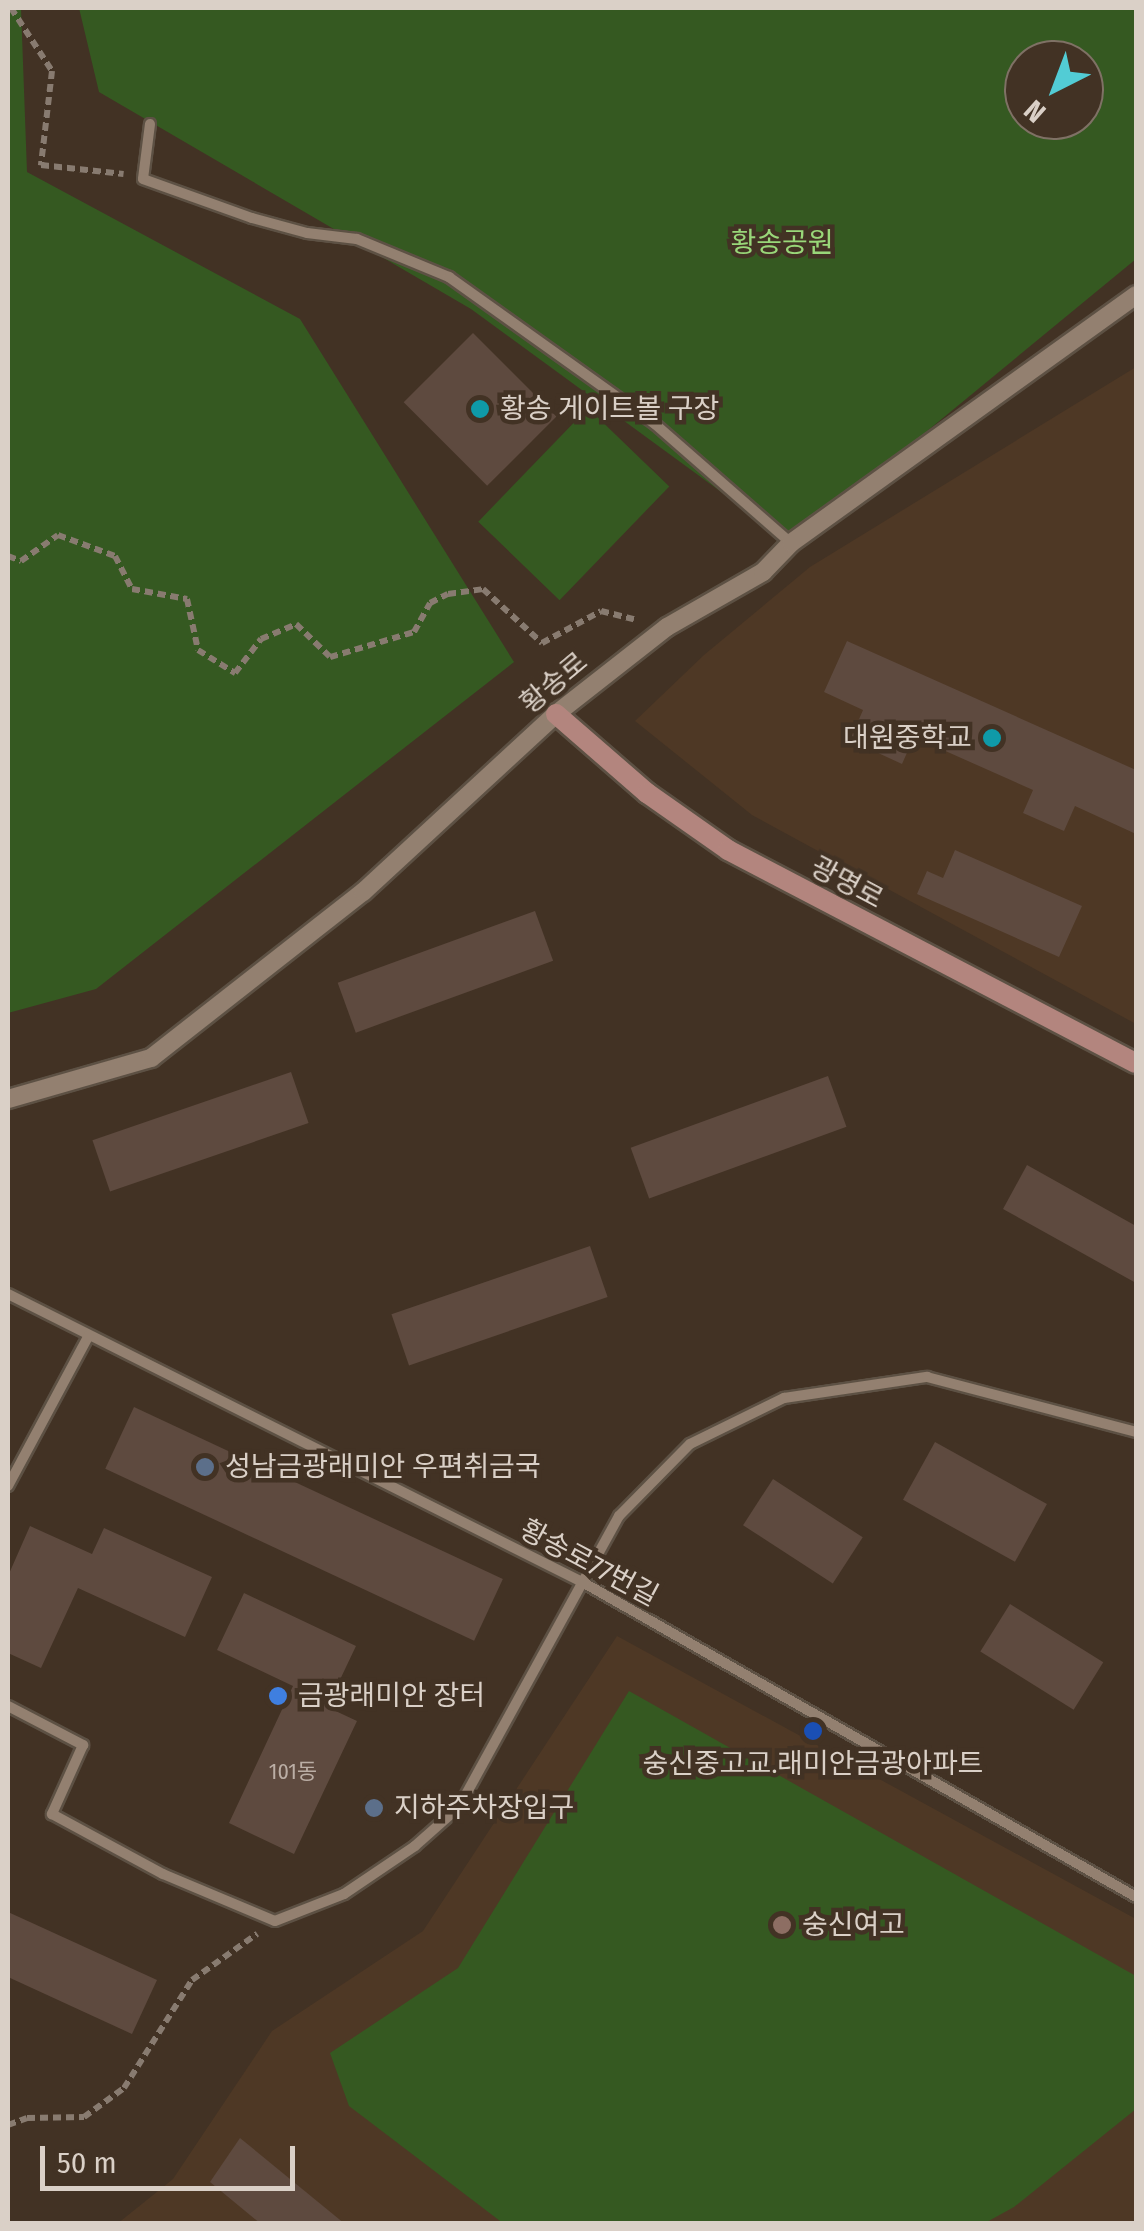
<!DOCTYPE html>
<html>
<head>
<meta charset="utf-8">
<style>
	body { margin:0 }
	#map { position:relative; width:1144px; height:2231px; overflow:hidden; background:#423224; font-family:"Fira Sans Condensed","Noto Sans KR",sans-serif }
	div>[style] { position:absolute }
	.built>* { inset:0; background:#4e3825 }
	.green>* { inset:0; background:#355921; transform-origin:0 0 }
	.building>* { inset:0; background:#5e4a3f; transform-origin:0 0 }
	.path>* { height:6px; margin-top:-3px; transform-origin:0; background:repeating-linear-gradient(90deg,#887b70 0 8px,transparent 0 13px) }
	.roads { filter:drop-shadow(2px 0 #5d5144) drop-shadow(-2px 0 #5d5144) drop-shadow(0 2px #5d5144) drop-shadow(0 -2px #5d5144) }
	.minor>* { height:10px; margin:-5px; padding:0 5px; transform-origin:5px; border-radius:5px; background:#938070 }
	.tertiary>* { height:18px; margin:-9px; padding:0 9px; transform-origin:9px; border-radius:9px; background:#938070 }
	.secondary>* { height:20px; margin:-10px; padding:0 10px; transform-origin:10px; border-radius:10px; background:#b3857e }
	.dots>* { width:28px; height:28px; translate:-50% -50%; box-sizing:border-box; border:5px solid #423224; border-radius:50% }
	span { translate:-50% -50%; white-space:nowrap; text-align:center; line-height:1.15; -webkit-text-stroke:9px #423224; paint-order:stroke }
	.number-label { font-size:22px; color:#bbaea5 }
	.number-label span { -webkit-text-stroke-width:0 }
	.park-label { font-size:28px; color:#99d779 }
	.poi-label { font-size:28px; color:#dad0c7 }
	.left { translate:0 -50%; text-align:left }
	.right { translate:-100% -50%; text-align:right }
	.street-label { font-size:28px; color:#dad0c7 }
	.frame { position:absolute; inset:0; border:10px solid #dad0c7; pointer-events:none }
	.north { position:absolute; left:1004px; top:40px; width:100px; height:100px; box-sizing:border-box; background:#423224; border:2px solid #7f7165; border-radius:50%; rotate:222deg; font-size:28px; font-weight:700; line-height:40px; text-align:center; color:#dad0c7 }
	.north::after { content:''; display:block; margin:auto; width:35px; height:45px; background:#52ccd5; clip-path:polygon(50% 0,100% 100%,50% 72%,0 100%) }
	.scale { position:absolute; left:40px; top:2146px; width:255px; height:45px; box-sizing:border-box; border:5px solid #dad0c7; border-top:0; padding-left:12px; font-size:30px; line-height:35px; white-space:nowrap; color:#dad0c7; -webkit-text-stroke:8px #423224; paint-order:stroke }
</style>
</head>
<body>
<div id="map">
	<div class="built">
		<div style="clip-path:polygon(1136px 367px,1136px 1024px,752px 815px,635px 721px,704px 655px,810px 567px)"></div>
		<div style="clip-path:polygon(617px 1636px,1136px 1919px,1136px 2223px,117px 2224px,173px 2179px,272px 2031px,423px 1931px)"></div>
	</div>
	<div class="green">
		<div style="clip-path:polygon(8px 8px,21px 8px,27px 172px,300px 319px,514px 662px,96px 989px,8px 1013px)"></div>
		<div style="clip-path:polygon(evenodd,79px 8px,1136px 8px,1136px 259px,791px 543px,471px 309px,99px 92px,79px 8px,1024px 60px,1084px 60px,1084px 120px,1024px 120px,1024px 60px)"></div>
		<div style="left:588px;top:408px;width:113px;height:158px;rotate:44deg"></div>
		<div style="clip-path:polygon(629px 1691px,1136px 1976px,1136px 2109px,1014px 2207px,985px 2223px,504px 2224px,349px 2106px,330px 2053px,458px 1968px)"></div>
	</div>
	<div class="building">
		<div style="left:473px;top:333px;width:118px;height:98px;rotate:45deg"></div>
		<div style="clip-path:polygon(847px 641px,1136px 770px,1136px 834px,1075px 806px,1064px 831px,1023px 813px,1033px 790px,914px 737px,902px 764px,850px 740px,863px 710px,824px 692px)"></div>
		<div style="clip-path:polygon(955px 850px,1082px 906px,1059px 957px,917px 894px,927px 871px,943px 878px)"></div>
		<div style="left:535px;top:911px;width:53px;height:210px;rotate:70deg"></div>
		<div style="left:291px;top:1072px;width:54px;height:210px;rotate:71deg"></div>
		<div style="left:828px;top:1076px;width:54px;height:210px;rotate:70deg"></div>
		<div style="clip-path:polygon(1027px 1165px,1136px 1226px,1136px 1283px,1003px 1209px)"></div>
		<div style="left:590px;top:1246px;width:54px;height:210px;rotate:71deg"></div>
		<div style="left:134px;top:1407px;width:407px;height:68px;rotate:25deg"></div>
		<div style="left:935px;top:1442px;width:128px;height:66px;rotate:29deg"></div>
		<div style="left:773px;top:1479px;width:107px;height:55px;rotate:33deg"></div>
		<div style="clip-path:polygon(30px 1526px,92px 1554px,104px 1528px,212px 1577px,185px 1637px,78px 1588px,41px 1668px,8px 1653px,8px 1576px)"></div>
		<div style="clip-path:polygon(244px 1593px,356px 1646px,327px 1707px,357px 1721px,294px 1854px,229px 1823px,293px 1686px,217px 1650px)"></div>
		<div style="left:1010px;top:1604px;width:110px;height:56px;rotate:32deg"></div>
		<div style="clip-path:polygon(8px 1912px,157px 1980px,132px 2034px,8px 1977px)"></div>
		<div style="clip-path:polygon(240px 2138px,345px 2224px,261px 2224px,210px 2182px)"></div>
	</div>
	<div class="path">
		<div style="left:11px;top:8px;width:75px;rotate:56.9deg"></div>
		<div style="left:52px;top:71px;width:95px;rotate:96.7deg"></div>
		<div style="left:41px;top:165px;width:83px;rotate:6.2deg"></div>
		<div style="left:8px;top:556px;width:14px;rotate:21deg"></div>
		<div style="left:21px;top:561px;width:45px;rotate:-35.1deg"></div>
		<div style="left:58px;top:535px;width:61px;rotate:20.2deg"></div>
		<div style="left:115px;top:556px;width:37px;rotate:63deg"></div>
		<div style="left:132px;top:589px;width:56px;rotate:10.3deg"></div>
		<div style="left:187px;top:599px;width:52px;rotate:77.8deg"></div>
		<div style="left:198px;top:650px;width:44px;rotate:31.9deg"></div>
		<div style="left:235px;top:673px;width:43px;rotate:-52.6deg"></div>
		<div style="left:261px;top:639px;width:38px;rotate:-23deg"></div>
		<div style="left:296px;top:624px;width:47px;rotate:44.1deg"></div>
		<div style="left:330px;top:657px;width:88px;rotate:-16.6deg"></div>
		<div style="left:414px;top:632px;width:33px;rotate:-61deg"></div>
		<div style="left:430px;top:603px;width:20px;rotate:-27deg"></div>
		<div style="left:448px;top:594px;width:35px;rotate:-8deg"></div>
		<div style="left:483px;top:589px;width:80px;rotate:42.5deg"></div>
		<div style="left:542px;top:643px;width:67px;rotate:-28.5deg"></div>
		<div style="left:601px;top:611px;width:34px;rotate:14deg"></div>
		<div style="left:8px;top:2125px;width:20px;rotate:-20deg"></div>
		<div style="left:27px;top:2118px;width:57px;rotate:-1deg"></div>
		<div style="left:84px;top:2117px;width:49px;rotate:-35.9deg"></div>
		<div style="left:124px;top:2088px;width:128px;rotate:-57.8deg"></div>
		<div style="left:192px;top:1980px;width:80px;rotate:-35.3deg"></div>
	</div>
	<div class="roads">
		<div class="minor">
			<div style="left:150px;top:124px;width:55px;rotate:97.3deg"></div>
			<div style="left:143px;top:179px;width:116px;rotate:19.7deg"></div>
			<div style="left:252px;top:218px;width:57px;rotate:15.3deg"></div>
			<div style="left:307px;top:233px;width:50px;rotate:6.8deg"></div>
			<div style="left:357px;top:239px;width:100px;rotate:22.4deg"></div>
			<div style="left:449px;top:277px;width:253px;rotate:35.5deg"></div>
			<div style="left:655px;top:424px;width:181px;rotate:41.2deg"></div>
			<div style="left:8px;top:1294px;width:644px;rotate:26.64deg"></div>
			<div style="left:584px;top:1583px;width:635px;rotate:29.63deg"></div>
			<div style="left:8px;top:1486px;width:171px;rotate:-61.8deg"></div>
			<div style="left:8px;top:1706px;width:85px;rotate:27.5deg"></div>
			<div style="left:83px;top:1745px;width:76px;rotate:114.2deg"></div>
			<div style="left:52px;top:1814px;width:126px;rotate:28.4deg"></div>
			<div style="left:163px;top:1874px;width:121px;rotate:22.8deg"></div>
			<div style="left:275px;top:1921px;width:74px;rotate:-21.4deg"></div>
			<div style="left:344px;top:1894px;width:86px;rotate:-34.1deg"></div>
			<div style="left:415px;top:1846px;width:59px;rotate:-41.6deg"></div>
			<div style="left:459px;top:1807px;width:332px;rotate:-61.2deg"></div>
			<div style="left:619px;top:1516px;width:101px;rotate:-45.4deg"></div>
			<div style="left:690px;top:1444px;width:105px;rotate:-26.1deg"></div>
			<div style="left:784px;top:1398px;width:145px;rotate:-8.4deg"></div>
			<div style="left:927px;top:1377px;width:216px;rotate:14.7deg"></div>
		</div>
		<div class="tertiary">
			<div style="left:8px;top:1099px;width:149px;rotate:-16deg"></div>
			<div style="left:151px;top:1058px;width:269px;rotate:-38.1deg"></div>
			<div style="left:363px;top:892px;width:263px;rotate:-42.7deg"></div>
			<div style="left:556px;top:714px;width:141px;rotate:-38.1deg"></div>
			<div style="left:667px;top:627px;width:111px;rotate:-29.8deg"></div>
			<div style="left:763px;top:572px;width:40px;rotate:-46deg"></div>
			<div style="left:791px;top:543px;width:425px;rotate:-35.7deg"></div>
		</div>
		<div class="secondary">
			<div style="left:556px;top:714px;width:121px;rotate:41deg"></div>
			<div style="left:647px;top:793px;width:99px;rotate:35.1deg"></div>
			<div style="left:728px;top:850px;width:460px;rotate:27.6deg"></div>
		</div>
	</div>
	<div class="dots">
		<div style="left:480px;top:409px;background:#0f9aa8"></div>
		<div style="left:992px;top:738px;background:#0f9aa8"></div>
		<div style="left:205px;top:1467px;background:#5c6f8a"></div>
		<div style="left:278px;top:1696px;background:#3f7fe0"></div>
		<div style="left:813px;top:1731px;background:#1a4fb4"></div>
		<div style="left:374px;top:1808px;background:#5c6f8a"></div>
		<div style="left:782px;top:1925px;background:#8d6e63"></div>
	</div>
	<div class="number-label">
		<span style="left:293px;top:1772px">101동</span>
	</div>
	<div class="park-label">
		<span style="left:782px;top:243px">황송공원</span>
	</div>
	<div class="poi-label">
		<span class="left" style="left:500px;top:409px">황송 게이트볼 구장</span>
		<span class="right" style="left:972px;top:738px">대원중학교</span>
		<span class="left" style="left:225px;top:1467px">성남금광래미안 우편취금국</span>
		<span class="left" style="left:298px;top:1696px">금광래미안 장터</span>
		<span style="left:813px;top:1764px">숭신중고교.래미안금광아파트</span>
		<span class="left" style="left:394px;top:1808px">지하주차장입구</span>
		<span class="left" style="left:802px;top:1925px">숭신여고</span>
	</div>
	<div class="street-label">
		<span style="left:554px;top:683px;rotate:-40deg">황송로</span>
		<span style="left:847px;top:883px;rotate:28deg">광명로</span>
		<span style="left:589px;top:1563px;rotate:28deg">황송로77번길</span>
	</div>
	<div class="frame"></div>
	<div class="north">N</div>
	<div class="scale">50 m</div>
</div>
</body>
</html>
